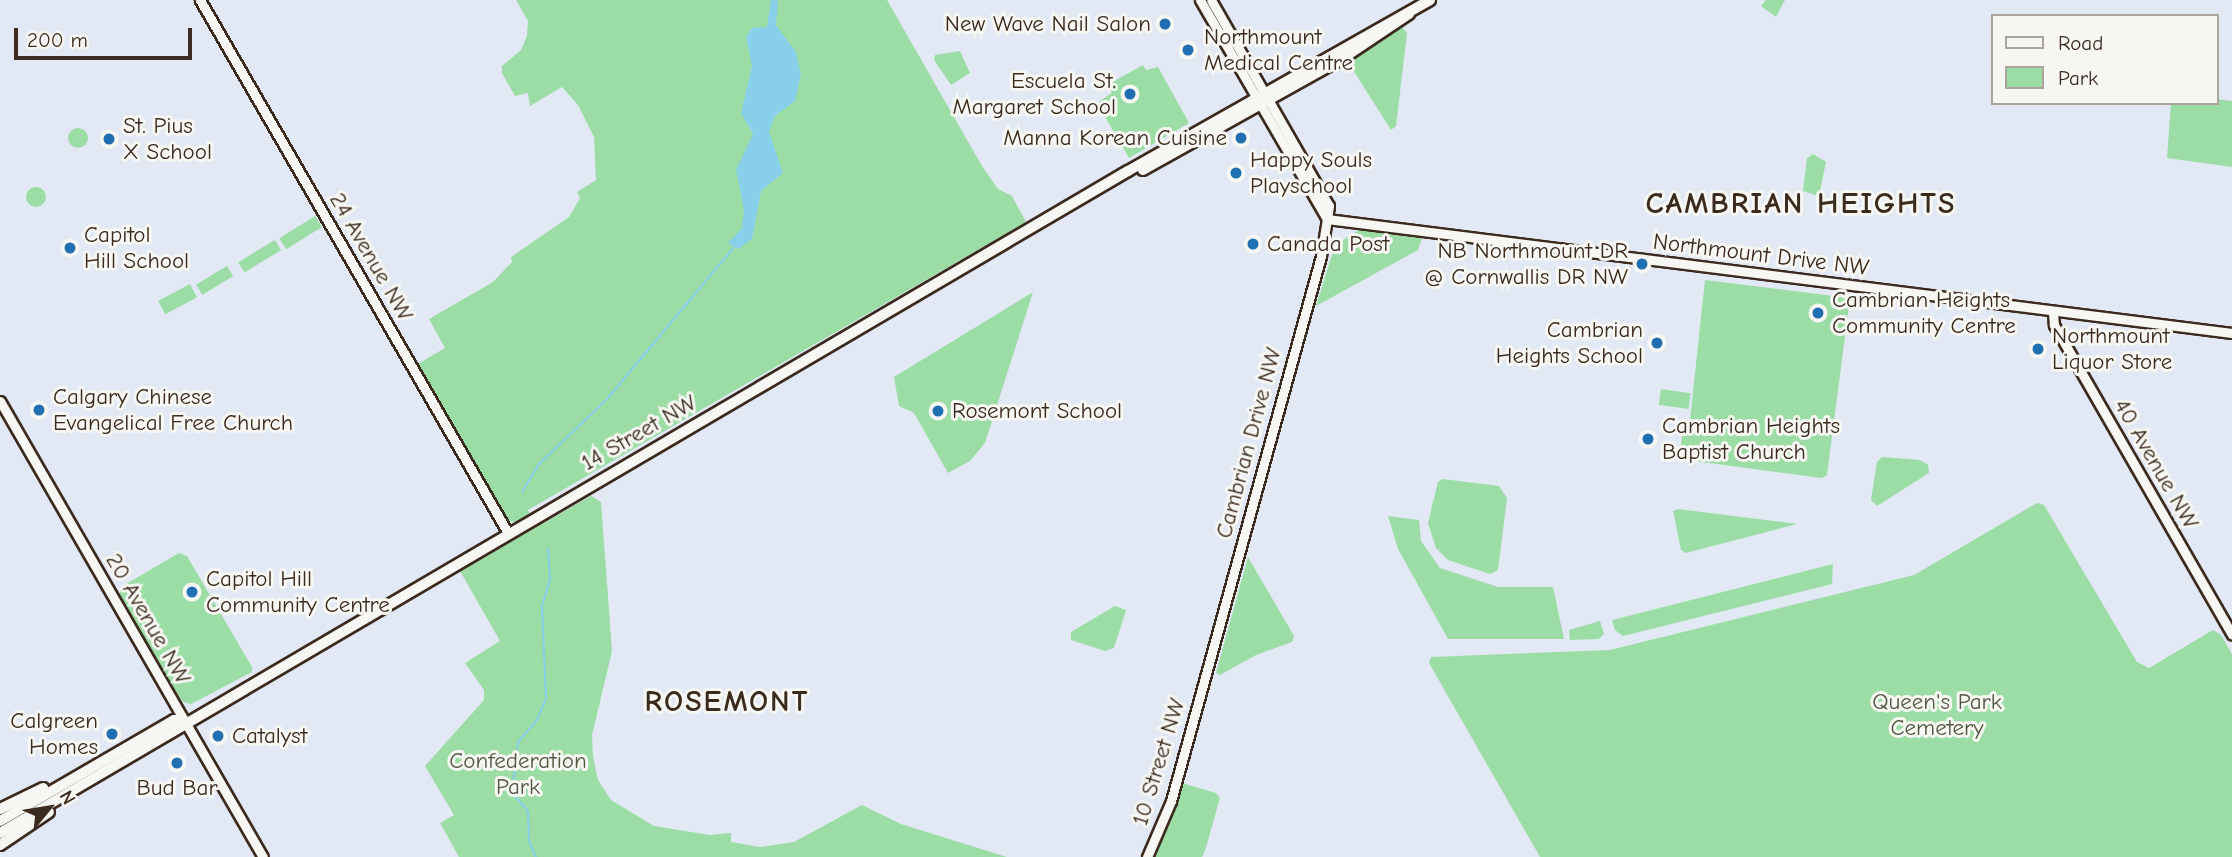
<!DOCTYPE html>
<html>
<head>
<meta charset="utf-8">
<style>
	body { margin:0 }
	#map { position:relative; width:2232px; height:857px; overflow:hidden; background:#e2e9f4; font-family:"Comic Neue",sans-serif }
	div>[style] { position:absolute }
	.green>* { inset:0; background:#9cdda6; transform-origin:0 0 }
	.round { border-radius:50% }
	.water>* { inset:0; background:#88cfea }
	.stream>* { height:2px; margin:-1px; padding:0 1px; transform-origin:1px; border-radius:1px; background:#88cfea }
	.roads { filter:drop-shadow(2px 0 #3b2a1e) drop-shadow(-2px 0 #3b2a1e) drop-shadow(0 2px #3b2a1e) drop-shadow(0 -2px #3b2a1e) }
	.minor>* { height:9px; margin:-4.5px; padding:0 4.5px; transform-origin:4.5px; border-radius:4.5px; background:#f6f6f2 }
	.major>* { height:10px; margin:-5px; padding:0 5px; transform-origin:5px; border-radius:5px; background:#f6f6f2 }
	.dots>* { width:19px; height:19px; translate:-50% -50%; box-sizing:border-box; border:4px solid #f6f6f2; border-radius:50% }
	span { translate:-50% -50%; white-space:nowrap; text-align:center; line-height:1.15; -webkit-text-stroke:6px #f6f6f2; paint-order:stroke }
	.poi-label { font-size:23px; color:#3b2a1e }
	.right { translate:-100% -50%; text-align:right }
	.left { translate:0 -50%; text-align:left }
	.street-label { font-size:23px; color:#3b2a1e }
	.park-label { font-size:23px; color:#535740 }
	.district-label { font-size:30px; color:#3b2a1e; font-weight:700; letter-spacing:2px }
	.legend { position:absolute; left:1991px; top:14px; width:228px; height:91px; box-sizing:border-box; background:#f6f6f2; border:2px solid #aba49d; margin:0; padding:9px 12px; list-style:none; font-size:21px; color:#3b2a1e }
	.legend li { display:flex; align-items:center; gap:14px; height:35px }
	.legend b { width:35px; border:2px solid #aba49d }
	.north { position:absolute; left:14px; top:773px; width:70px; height:70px; -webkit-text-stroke:5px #f6f6f2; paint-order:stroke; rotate:60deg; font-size:19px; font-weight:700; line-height:28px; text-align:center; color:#3b2a1e }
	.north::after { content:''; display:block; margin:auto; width:24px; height:32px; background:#3b2a1e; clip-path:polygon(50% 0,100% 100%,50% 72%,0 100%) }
	.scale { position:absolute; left:14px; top:28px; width:178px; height:32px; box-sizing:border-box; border:4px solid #3b2a1e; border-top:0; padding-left:9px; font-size:21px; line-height:24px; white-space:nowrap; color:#3b2a1e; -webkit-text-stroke:5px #f6f6f2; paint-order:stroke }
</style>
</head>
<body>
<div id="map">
	<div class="green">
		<div style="clip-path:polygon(516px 0,887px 0,982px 166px,998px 189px,1012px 196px,1026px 222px,528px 510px,530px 514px,516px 522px,505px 521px,416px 365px,445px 348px,429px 319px,493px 282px,512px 262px,511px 257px,569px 217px,580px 198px,577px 192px,596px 180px,594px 137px,578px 105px,562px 87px,530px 106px,528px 93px,515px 96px,502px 73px,502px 66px,521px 50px,527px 36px,528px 21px)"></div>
		<div style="clip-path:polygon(1766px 0,1785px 0,1776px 17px,1761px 6px)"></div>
		<div style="clip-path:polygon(1402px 27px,1407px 33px,1396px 126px,1391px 130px,1348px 62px)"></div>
		<div style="clip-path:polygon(960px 51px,970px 73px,951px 85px,934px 60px,935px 55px)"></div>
		<div style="clip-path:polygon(1143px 65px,1146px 70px,1158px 67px,1189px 123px,1129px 158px,1097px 103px,1112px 93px,1107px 85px)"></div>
		<div style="clip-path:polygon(2216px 99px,2232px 101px,2232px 167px,2167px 158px,2171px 103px,2216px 103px)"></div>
		<div class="round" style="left:68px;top:128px;width:20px;height:20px"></div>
		<div style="clip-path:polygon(1813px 154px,1826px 162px,1819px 196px,1803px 191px,1807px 158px)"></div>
		<div class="round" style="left:26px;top:187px;width:20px;height:20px"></div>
		<div style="left:315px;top:216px;width:13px;height:42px;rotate:58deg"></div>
		<div style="clip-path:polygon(1359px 230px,1423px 236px,1418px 250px,1316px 306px,1335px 245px)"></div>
		<div style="left:275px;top:240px;width:12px;height:43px;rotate:59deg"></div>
		<div style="left:227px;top:266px;width:12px;height:36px;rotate:59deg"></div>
		<div style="clip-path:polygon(1705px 280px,1850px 298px,1827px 475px,1822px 478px,1679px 459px,1683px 428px,1678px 420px,1690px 420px)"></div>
		<div style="left:190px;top:284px;width:15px;height:36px;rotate:62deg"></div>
		<div style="clip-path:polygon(1033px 292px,985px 443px,970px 461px,948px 473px,914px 413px,899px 406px,894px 377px)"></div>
		<div style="left:1661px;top:389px;width:30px;height:16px;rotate:8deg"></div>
		<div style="clip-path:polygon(1882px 457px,1920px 460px,1928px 465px,1929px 473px,1877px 506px,1871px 500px,1877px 462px)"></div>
		<div style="clip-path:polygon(1443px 479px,1499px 486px,1507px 498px,1498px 570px,1490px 574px,1448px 560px,1436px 548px,1428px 523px,1438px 482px)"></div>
		<div style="clip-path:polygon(591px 496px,601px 502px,612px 651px,592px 735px,593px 757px,598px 780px,611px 800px,654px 826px,710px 835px,731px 833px,731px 842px,760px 847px,794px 842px,862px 805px,901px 824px,1007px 857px,459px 857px,440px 823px,454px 815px,425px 766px,484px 700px,484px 690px,465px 663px,500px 641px,460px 571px)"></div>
		<div style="clip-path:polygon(2037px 503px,2044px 505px,2137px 662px,2149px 668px,2213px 630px,2221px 635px,2232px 654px,2232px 857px,1540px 857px,1429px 663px,1431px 657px,1610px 650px,1914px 575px)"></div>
		<div style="clip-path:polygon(1678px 509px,1797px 524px,1686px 553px,1681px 550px,1673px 511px)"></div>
		<div style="clip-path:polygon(1388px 516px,1419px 520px,1421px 541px,1440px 568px,1498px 587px,1553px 587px,1564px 639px,1448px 639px,1398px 549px)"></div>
		<div style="clip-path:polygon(179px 553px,187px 556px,252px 667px,252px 672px,191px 704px,183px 702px,171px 685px,119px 597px,121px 587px)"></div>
		<div style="clip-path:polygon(1248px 557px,1294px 636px,1292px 642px,1256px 655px,1220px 675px,1216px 673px)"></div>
		<div style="clip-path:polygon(1833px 564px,1832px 584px,1623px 636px,1615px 630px,1612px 620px)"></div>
		<div style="clip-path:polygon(1115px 606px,1126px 610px,1114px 648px,1105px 651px,1071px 640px,1071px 632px)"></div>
		<div style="clip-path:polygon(1600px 621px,1604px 634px,1599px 639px,1570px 640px,1569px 630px)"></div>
		<div style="clip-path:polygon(1182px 783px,1216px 793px,1220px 798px,1205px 851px,1202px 857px,1154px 857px)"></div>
	</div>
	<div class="water">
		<div style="clip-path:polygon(771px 0,778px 0,776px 25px,796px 52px,801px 75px,795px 101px,775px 116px,769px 132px,783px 173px,761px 191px,752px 239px,738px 249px,728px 243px,742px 228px,744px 210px,736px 170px,753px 134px,741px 113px,752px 66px,746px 37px,752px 28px,767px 27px)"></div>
	</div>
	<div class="stream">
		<div style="left:522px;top:492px;width:31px;rotate:-59deg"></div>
		<div style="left:538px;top:465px;width:95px;rotate:-43.7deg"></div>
		<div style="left:607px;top:399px;width:198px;rotate:-50.1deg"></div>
		<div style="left:536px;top:857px;width:17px;rotate:-114deg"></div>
		<div style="left:529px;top:841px;width:30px;rotate:-92deg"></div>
		<div style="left:528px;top:811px;width:24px;rotate:-132deg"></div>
		<div style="left:512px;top:793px;width:51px;rotate:-83.3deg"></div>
		<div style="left:518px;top:742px;width:29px;rotate:-49deg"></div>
		<div style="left:537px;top:720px;width:23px;rotate:-67deg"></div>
		<div style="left:546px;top:699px;width:93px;rotate:-92.5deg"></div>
		<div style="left:542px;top:606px;width:28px;rotate:-73deg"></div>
		<div style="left:550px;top:579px;width:31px;rotate:-94deg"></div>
	</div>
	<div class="roads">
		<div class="minor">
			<div style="left:200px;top:0;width:616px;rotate:59.98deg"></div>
			<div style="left:1200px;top:0;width:253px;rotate:59.9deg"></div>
			<div style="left:1327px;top:219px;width:912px;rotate:7.18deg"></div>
			<div style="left:2053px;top:312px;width:13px;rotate:86deg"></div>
			<div style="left:2054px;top:325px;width:357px;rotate:60.1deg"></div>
			<div style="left:0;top:401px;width:526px;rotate:60.03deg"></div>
			<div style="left:1147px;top:857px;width:61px;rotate:-66.8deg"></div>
			<div style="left:1171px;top:801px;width:565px;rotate:-74.61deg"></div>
			<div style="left:1321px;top:256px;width:51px;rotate:-80.9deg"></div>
			<div style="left:1329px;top:206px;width:237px;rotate:-119.8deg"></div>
		</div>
		<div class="major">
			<div style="left:1143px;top:170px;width:226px;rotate:-29.2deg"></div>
			<div style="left:1340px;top:60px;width:83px;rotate:-33.7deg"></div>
			<div style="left:0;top:809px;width:48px;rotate:-26deg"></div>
			<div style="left:0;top:821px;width:201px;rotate:-30.1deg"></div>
			<div style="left:174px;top:720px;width:11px;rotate:5deg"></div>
			<div style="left:0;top:833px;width:1308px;rotate:-30.41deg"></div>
			<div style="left:1128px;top:171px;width:347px;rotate:-29.5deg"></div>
			<div style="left:0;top:845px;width:59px;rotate:-34deg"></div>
		</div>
	</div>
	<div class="dots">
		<div style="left:1165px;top:24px;background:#1f6fb2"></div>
		<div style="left:1188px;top:50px;background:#1f6fb2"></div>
		<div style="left:1130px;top:94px;background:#1f6fb2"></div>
		<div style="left:1241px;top:138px;background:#1f6fb2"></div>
		<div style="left:109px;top:139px;background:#1f6fb2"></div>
		<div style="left:1236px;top:173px;background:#1f6fb2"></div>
		<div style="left:1253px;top:244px;background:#1f6fb2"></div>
		<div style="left:70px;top:248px;background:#1f6fb2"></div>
		<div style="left:1642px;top:264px;background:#1f6fb2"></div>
		<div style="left:1818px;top:313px;background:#1f6fb2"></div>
		<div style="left:1657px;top:343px;background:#1f6fb2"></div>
		<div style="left:2038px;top:349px;background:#1f6fb2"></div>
		<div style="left:39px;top:410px;background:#1f6fb2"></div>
		<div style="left:938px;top:411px;background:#1f6fb2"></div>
		<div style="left:1648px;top:439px;background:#1f6fb2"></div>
		<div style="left:192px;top:592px;background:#1f6fb2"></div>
		<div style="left:112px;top:734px;background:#1f6fb2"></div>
		<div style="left:218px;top:736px;background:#1f6fb2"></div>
		<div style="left:177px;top:763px;background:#1f6fb2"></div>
	</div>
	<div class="poi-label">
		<span class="right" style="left:1151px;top:24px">New Wave Nail Salon</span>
		<span class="left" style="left:1204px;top:50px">Northmount<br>Medical Centre</span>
		<span class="right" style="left:1116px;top:94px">Escuela St.<br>Margaret School</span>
		<span class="left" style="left:123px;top:139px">St. Pius<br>X School</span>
		<span class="right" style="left:1227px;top:138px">Manna Korean Cuisine</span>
		<span class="left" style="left:1250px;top:173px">Happy Souls<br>Playschool</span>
		<span class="left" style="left:84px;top:248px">Capitol<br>Hill School</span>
		<span class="left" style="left:1267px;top:244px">Canada Post</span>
		<span class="right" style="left:1628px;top:264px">NB Northmount DR<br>@ Cornwallis DR NW</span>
		<span class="left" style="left:1832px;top:313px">Cambrian Heights<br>Community Centre</span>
		<span class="right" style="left:1643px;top:343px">Cambrian<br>Heights School</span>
		<span class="left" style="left:2052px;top:349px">Northmount<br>Liquor Store</span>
		<span class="left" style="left:53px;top:410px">Calgary Chinese<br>Evangelical Free Church</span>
		<span class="left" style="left:952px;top:411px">Rosemont School</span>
		<span class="left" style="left:1662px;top:439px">Cambrian Heights<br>Baptist Church</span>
		<span class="left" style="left:206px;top:592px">Capitol Hill<br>Community Centre</span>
		<span class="right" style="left:98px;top:734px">Calgreen<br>Homes</span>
		<span class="left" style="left:232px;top:736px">Catalyst</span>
		<span style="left:177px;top:788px">Bud Bar</span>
	</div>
	<div class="street-label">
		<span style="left:1761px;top:255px;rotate:7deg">Northmount Drive NW</span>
		<span style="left:371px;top:257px;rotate:60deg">24 Avenue NW</span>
		<span style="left:639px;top:433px;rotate:-30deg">14 Street NW</span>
		<span style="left:1249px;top:443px;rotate:-75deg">Cambrian Drive NW</span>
		<span style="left:2156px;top:464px;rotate:60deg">40 Avenue NW</span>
		<span style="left:148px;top:619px;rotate:60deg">20 Avenue NW</span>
		<span style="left:1159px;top:762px;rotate:-73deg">10 Street NW</span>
	</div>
	<div class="park-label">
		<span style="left:1937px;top:715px">Queen's Park<br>Cemetery</span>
		<span style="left:518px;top:774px">Confederation<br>Park</span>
	</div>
	<div class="district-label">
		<span style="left:1801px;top:204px">CAMBRIAN HEIGHTS</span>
		<span style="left:727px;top:702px">ROSEMONT</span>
	</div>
	<ul class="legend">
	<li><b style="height:9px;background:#f6f6f2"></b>Road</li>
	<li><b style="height:19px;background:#9cdda6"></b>Park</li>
	</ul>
	<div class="north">N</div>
	<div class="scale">200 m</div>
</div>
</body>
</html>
